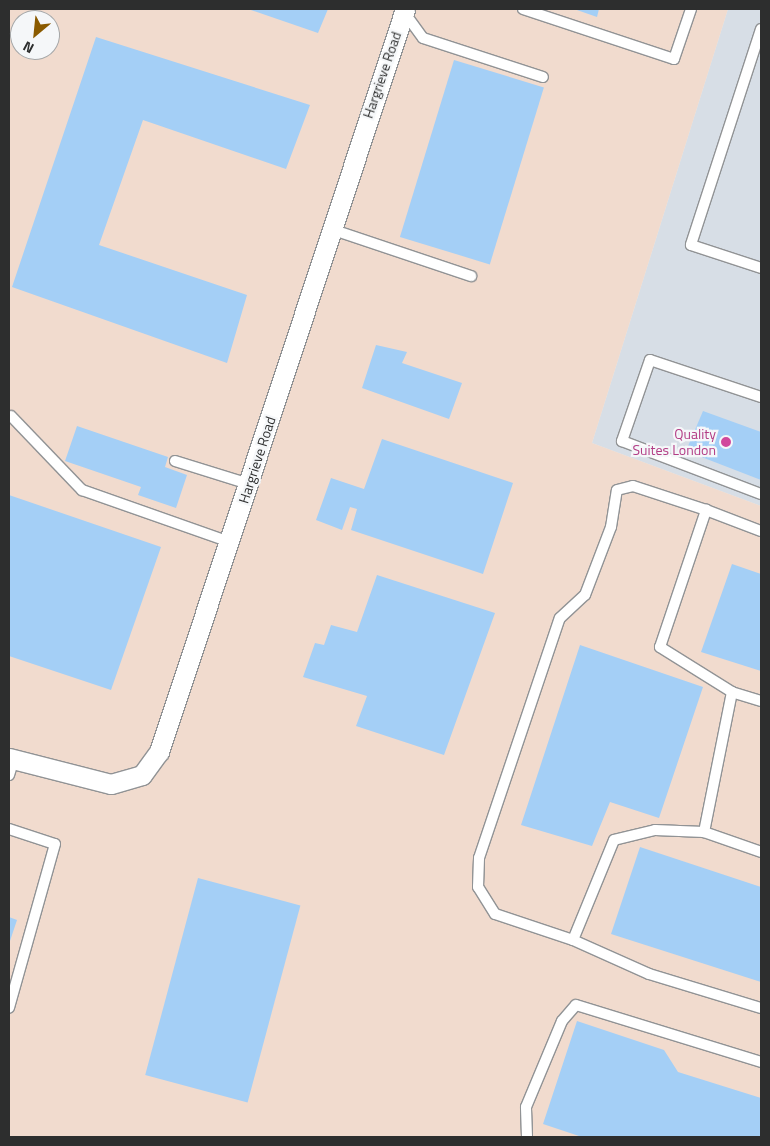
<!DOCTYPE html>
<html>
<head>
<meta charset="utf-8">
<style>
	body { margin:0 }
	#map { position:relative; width:770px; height:1146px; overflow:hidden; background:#e8eaec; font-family:"Titillium Web",sans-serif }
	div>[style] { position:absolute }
	.built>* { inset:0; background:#d7dee6 }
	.industrial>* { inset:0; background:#f1dbce }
	.building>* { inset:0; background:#a4cff6; transform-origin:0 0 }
	.roads { filter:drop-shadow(1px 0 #919395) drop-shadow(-1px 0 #919395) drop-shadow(0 1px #919395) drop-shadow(0 -1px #919395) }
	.lane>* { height:10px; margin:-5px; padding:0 5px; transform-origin:5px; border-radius:5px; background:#fff }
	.street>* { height:19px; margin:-9.5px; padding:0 9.5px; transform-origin:9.5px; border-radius:9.5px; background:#fff }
	.dots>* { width:14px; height:14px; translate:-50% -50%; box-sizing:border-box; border:2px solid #f5f7f9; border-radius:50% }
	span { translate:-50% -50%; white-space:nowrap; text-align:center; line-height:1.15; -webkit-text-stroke:4.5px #f5f7f9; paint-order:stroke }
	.street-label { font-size:14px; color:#2d2e2e }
	.hotel-label { font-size:14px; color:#b23c85 }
	.right { translate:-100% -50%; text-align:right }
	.frame { position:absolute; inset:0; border:10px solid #2d2e2e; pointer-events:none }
	.north { position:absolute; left:10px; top:10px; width:50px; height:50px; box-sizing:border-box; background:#f5f7f9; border:1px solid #a5a7a8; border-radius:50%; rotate:208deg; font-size:14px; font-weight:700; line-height:20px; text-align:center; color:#2d2e2e }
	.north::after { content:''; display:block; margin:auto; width:18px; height:22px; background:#8a5a00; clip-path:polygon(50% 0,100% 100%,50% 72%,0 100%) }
</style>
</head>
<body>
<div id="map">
	<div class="built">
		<div style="clip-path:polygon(728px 9px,761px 9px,761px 506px,592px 443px)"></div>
	</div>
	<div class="industrial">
		<div style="clip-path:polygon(evenodd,9px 9px,728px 9px,592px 443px,761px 506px,761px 1137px,9px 1137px,9px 9px,20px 20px,50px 20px,50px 50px,20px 50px,20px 20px)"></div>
	</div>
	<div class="building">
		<div style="clip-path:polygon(248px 9px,328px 9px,318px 33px)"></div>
		<div style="clip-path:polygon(574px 9px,599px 9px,597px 17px)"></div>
		<div style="clip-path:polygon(96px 37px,310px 105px,286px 169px,143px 120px,99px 245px,247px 295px,227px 363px,12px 287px)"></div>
		<div style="left:454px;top:60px;width:94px;height:185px;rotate:17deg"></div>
		<div style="clip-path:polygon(376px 345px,407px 352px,402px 363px,462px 383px,449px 419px,362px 388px)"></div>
		<div style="clip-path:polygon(703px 411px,761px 432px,761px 480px,686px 451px)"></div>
		<div style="clip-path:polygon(77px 426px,168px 457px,165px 467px,187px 475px,176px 508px,138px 495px,141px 487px,65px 461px)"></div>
		<div style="clip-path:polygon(382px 439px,513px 483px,483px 574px,351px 530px,357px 509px,350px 507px,342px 530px,316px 520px,331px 478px,364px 489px)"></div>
		<div style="clip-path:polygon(9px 495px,161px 547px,111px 690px,9px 656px)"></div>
		<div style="clip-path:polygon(732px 564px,761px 574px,761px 671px,701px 652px)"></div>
		<div style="clip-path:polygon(377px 575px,495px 613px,444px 755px,356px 726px,367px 696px,303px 677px,315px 643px,324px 645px,331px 625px,357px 632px)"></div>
		<div style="clip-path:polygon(580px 645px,703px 687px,659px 818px,610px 802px,592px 846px,521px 825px)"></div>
		<div style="clip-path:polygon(640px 847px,761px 887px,761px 982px,611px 934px)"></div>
		<div style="left:198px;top:878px;width:106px;height:204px;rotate:15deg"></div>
		<div style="clip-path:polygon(9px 917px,17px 920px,9px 944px)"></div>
		<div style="clip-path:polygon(577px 1021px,664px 1050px,678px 1072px,761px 1098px,761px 1137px,582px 1137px,543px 1124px)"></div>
	</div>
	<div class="roads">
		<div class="lane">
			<div style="left:523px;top:9px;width:159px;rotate:18.3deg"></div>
			<div style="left:674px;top:59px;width:53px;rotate:-71.2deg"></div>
			<div style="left:404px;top:12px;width:32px;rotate:54deg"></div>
			<div style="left:423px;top:38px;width:126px;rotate:18deg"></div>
			<div style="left:761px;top:29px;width:227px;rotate:108deg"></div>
			<div style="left:691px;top:245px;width:74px;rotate:18.2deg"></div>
			<div style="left:331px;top:229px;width:148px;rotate:18.6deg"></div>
			<div style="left:761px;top:397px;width:117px;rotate:-161.6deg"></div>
			<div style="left:650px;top:360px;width:86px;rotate:109.1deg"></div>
			<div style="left:622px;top:441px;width:149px;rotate:20.9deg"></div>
			<div style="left:11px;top:416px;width:103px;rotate:46.2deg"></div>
			<div style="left:82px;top:490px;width:157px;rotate:19.4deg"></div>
			<div style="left:175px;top:461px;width:77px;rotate:17.3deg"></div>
			<div style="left:732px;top:692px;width:85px;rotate:-148deg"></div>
			<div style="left:660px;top:647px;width:145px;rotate:-71.4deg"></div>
			<div style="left:706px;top:510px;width:59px;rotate:20.9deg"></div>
			<div style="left:761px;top:701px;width:30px;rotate:-163deg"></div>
			<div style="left:732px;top:692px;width:143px;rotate:101.3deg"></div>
			<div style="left:704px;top:832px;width:60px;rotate:19.3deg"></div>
			<div style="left:9px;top:775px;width:17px;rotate:-73deg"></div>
			<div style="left:9px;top:829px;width:48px;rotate:18.1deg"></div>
			<div style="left:55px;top:844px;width:170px;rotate:105.7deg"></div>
			<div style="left:704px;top:832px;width:49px;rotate:-177.7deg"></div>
			<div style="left:655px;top:830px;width:42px;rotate:166.3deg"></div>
			<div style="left:614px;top:840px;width:108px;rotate:112.3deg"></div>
			<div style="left:573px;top:940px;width:82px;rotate:-161.6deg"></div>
			<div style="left:495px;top:914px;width:32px;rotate:-122deg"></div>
			<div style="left:478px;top:887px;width:29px;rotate:-88deg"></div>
			<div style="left:479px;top:858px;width:253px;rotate:-71.4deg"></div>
			<div style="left:560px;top:618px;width:34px;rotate:-43deg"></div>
			<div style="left:585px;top:595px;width:73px;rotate:-69.1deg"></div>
			<div style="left:611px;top:527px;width:37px;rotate:-81deg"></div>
			<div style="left:617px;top:490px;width:16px;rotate:-14deg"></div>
			<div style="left:633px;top:486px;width:77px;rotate:18.2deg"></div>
			<div style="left:573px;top:940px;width:83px;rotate:24.1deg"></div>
			<div style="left:649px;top:974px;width:117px;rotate:16.9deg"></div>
			<div style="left:527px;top:1137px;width:30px;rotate:-92deg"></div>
			<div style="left:526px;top:1107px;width:93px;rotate:-67.3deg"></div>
			<div style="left:562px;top:1021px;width:21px;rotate:-49deg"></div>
			<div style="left:576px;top:1005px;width:194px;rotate:17.1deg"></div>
		</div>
		<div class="street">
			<div style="left:9px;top:758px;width:105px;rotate:14.3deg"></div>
			<div style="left:111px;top:784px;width:32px;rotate:-16deg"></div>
			<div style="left:142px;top:775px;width:29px;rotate:-54deg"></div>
			<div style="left:159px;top:752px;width:783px;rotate:-71.68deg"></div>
		</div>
	</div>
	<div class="dots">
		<div style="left:726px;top:442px;background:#d1479c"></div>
	</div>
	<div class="street-label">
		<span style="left:382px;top:75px;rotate:-71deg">Hargrieve Road</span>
		<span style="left:257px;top:460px;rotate:-72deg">Hargrieve Road</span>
	</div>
	<div class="hotel-label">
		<span class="right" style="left:716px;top:442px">Quality<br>Suites London</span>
	</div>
	<div class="frame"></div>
	<div class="north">N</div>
</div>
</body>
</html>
